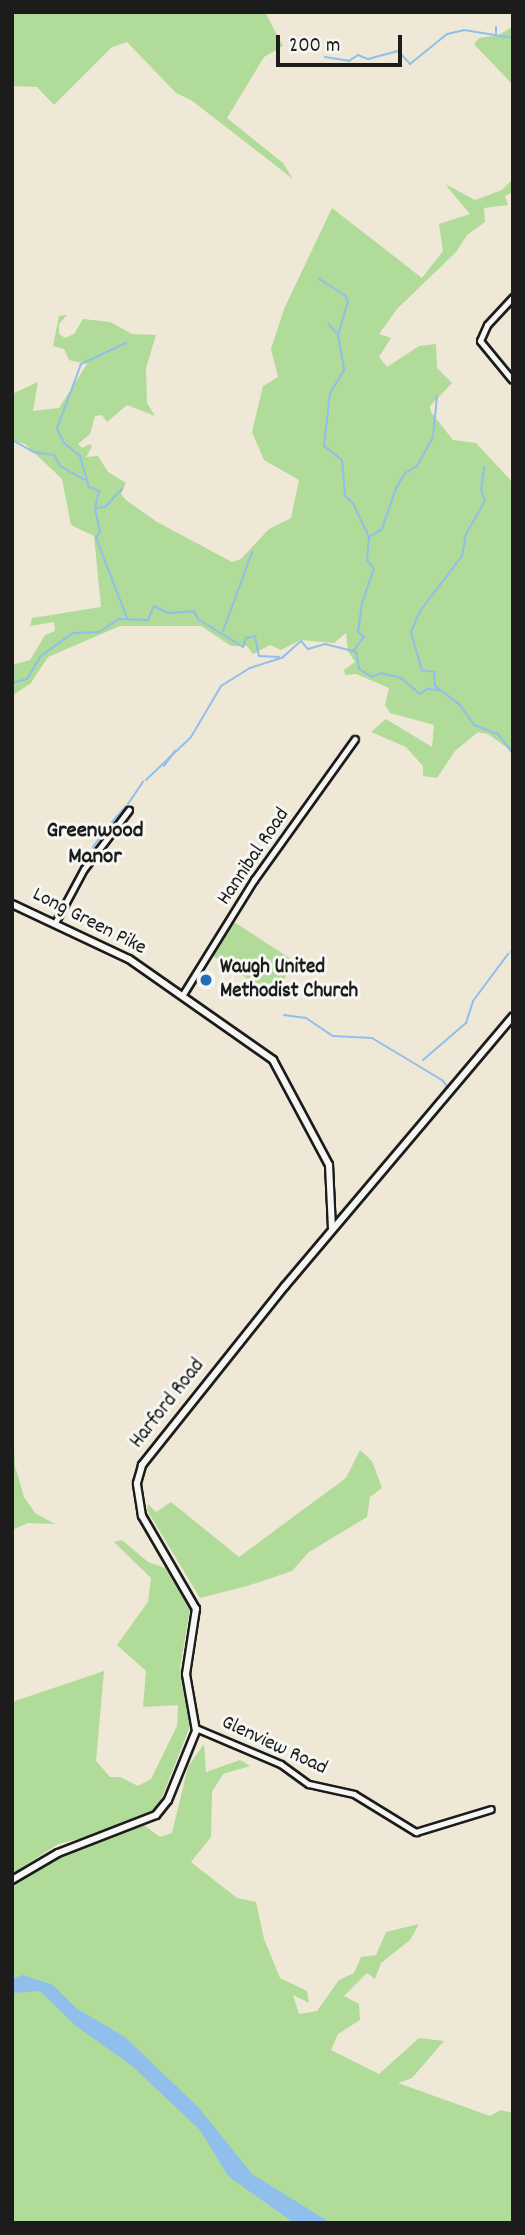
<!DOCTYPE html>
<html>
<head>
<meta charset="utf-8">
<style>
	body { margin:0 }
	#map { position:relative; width:525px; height:2235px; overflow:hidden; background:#efe8d6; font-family:Dekko,sans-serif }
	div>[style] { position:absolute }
	.green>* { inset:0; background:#b0db98; transform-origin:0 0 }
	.water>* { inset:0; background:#90bfeb }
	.stream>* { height:2px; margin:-1px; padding:0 1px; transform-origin:1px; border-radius:1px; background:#90bfeb }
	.roads { filter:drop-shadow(2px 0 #1c1c1c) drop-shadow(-2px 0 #1c1c1c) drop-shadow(0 2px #1c1c1c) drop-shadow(0 -2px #1c1c1c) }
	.street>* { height:4.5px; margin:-2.25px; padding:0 2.25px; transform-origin:2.25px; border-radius:2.25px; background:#f6f6f2 }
	.secondary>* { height:6px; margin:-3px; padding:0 3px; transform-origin:3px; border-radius:3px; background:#f6f6f2 }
	.dots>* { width:19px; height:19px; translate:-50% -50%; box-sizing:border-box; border:4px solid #f6f6f2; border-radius:50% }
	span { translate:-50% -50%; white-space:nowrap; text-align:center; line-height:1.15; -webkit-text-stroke:6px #f6f6f2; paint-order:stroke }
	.street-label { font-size:21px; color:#1c1c1c }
	.poi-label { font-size:21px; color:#1c1c1c; font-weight:700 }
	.left { translate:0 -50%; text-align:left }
	.neighbourhood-label { font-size:23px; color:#1c1c1c; font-weight:700 }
	.frame { position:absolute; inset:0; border:14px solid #1c1c1c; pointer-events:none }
	.scale { position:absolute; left:276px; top:35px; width:126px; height:32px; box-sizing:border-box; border:4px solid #1c1c1c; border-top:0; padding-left:9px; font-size:21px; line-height:24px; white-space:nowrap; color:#1c1c1c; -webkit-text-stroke:5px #f6f6f2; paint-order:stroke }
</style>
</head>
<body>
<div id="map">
	<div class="green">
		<div style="clip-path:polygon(12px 12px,265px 12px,283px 46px,264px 57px,227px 118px,283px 163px,293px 179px,191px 100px,176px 93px,127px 42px,112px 47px,54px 105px,37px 87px,13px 86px)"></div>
		<div style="clip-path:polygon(513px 26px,513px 85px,474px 44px,479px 38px,499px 35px)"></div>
		<div style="clip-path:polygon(513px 179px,513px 192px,505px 196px,508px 205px,484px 208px,485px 222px,467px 235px,456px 252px,397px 309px,379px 334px,391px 338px,379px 357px,387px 367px,419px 346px,436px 344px,437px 368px,452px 383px,430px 406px,431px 412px,453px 440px,476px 443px,513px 483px,513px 752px,488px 734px,478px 732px,455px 751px,437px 778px,423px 776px,423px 766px,406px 747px,371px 732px,386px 719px,432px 747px,434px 725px,390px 713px,385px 705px,389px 688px,356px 674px,345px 675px,344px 670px,355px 662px,348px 651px,346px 633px,334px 643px,300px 640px,281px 650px,270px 645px,253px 654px,247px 646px,231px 646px,201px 626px,120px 626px,48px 657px,31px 683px,12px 696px,12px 665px,30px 660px,45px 635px,55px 631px,54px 622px,30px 626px,32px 618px,101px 607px,94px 536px,71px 525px,62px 479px,25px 444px,12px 441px,12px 394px,38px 382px,33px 411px,59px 408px,87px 364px,69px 360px,64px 349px,53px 346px,59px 316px,67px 315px,59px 324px,59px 334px,65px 338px,74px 334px,83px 319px,110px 322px,132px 334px,156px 335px,146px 368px,147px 403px,155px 416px,127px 405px,107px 422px,102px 415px,95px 416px,90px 434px,78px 444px,82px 448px,90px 444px,92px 447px,86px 457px,98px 456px,108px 472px,126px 483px,121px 494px,126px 500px,157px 522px,232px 562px,241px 559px,269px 529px,291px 518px,299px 480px,264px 460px,252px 432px,263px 386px,278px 377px,271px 349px,284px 309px,332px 208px,422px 278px,443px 251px,439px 224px,470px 214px,445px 184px,475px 200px,502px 190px)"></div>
		<div style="left:234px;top:922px;width:73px;height:40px;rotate:33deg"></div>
		<div style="clip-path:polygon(12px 1403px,15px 1466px,24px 1497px,35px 1513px,55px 1524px,28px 1523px,12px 1530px)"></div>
		<div style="clip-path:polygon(360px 1450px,372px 1461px,382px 1488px,370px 1497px,367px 1517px,309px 1552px,292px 1571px,247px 1586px,200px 1598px,147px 1510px,148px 1504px,156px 1512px,171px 1502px,239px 1557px,346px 1478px)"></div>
		<div style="clip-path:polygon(122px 1540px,148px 1562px,165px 1568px,190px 1609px,180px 1668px,191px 1724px,160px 1802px,148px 1815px,114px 1830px,58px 1844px,12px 1874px,12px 1702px,104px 1671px,96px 1761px,110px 1777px,120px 1777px,138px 1786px,151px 1779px,177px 1726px,178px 1705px,143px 1707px,146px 1671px,117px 1645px,148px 1602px,151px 1578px,114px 1542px)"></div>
		<div style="clip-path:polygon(204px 1744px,206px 1772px,240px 1760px,250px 1766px,223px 1774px,212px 1792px,211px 1837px,191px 1862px,237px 1898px,256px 1902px,264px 1939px,280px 1978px,307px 1991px,309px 2003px,293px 1995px,299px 2014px,317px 2011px,339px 1980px,354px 1973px,361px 1957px,376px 1955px,386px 1932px,419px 1924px,410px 1940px,381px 1963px,375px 1979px,367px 1973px,344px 1996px,359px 2004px,360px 2020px,338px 2034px,331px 2050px,379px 2074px,419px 2038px,444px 2041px,412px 2078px,398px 2083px,490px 2116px,501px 2110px,513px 2113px,513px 2223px,12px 2223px,12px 1884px,60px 1855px,144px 1825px,160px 1837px,172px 1833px,188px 1767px)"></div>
	</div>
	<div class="water">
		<div style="clip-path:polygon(23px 1975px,53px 1985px,76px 2008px,125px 2037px,199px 2108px,252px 2174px,331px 2223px,294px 2223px,228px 2176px,200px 2130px,132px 2066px,76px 2026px,40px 1991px,12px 1993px,12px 1979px)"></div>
	</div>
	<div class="stream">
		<div style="left:496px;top:27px;width:6px;rotate:90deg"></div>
		<div style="left:325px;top:57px;width:24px;rotate:9deg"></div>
		<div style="left:349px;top:61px;width:11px;rotate:-34deg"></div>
		<div style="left:358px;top:55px;width:11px;rotate:22deg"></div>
		<div style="left:368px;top:59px;width:31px;rotate:-15deg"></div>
		<div style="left:398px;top:51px;width:18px;rotate:47deg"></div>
		<div style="left:410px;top:64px;width:48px;rotate:-39deg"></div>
		<div style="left:447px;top:34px;width:17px;rotate:-13deg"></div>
		<div style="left:464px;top:30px;width:50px;rotate:9.3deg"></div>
		<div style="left:318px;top:278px;width:33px;rotate:33deg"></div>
		<div style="left:346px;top:296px;width:6px;rotate:72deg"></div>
		<div style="left:348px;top:302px;width:34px;rotate:107deg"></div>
		<div style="left:338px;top:335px;width:36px;rotate:80deg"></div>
		<div style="left:344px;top:370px;width:27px;rotate:121deg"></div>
		<div style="left:330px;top:393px;width:53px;rotate:96.5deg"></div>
		<div style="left:324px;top:446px;width:23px;rotate:38deg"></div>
		<div style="left:342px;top:460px;width:36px;rotate:85deg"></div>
		<div style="left:345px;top:496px;width:11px;rotate:41deg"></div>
		<div style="left:353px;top:503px;width:38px;rotate:65deg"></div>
		<div style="left:328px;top:323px;width:16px;rotate:50deg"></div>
		<div style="left:126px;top:343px;width:50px;rotate:155deg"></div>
		<div style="left:81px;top:364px;width:69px;rotate:110.3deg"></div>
		<div style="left:57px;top:429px;width:16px;rotate:63deg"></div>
		<div style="left:64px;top:443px;width:21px;rotate:39deg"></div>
		<div style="left:80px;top:456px;width:32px;rotate:74deg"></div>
		<div style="left:89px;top:487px;width:11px;rotate:22deg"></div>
		<div style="left:99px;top:491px;width:17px;rotate:103deg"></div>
		<div style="left:95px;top:508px;width:25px;rotate:78deg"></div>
		<div style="left:100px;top:532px;width:7px;rotate:124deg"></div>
		<div style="left:96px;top:538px;width:86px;rotate:68.8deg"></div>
		<div style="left:12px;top:440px;width:25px;rotate:29deg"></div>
		<div style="left:34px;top:452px;width:20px;rotate:9deg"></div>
		<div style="left:54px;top:455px;width:13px;rotate:61deg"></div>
		<div style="left:60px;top:466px;width:29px;rotate:29deg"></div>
		<div style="left:484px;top:467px;width:23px;rotate:97deg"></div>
		<div style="left:481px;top:490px;width:12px;rotate:70deg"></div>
		<div style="left:485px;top:501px;width:38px;rotate:120deg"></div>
		<div style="left:466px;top:534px;width:22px;rotate:100deg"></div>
		<div style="left:462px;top:556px;width:69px;rotate:127.4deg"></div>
		<div style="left:420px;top:611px;width:23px;rotate:113deg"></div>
		<div style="left:411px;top:632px;width:40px;rotate:74deg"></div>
		<div style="left:422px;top:670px;width:12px;rotate:9deg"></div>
		<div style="left:434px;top:672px;width:14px;rotate:86deg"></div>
		<div style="left:435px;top:686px;width:31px;rotate:37deg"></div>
		<div style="left:460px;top:705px;width:24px;rotate:55deg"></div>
		<div style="left:474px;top:725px;width:26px;rotate:21deg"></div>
		<div style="left:498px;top:734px;width:25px;rotate:53deg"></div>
		<div style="left:96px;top:508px;width:9px;rotate:-6deg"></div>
		<div style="left:105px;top:507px;width:25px;rotate:-47deg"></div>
		<div style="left:223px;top:631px;width:84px;rotate:-69.8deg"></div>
		<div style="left:353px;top:651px;width:18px;rotate:-52deg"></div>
		<div style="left:364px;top:637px;width:8px;rotate:-140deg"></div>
		<div style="left:358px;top:632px;width:29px;rotate:-82deg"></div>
		<div style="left:362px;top:603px;width:36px;rotate:-71deg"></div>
		<div style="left:374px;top:569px;width:11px;rotate:-128deg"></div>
		<div style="left:367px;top:560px;width:23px;rotate:-85deg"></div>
		<div style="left:369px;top:537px;width:15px;rotate:-32deg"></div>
		<div style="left:382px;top:529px;width:43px;rotate:-71.1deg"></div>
		<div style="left:396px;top:488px;width:17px;rotate:-59deg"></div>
		<div style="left:405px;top:473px;width:14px;rotate:-30deg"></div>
		<div style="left:417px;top:466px;width:33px;rotate:-61deg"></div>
		<div style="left:433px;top:437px;width:41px;rotate:-84.4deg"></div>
		<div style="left:12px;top:683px;width:16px;rotate:-15deg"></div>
		<div style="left:27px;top:679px;width:27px;rotate:-59deg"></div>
		<div style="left:41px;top:656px;width:39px;rotate:-36deg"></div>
		<div style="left:73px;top:633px;width:26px;rotate:-2deg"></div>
		<div style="left:99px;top:632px;width:24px;rotate:-33deg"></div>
		<div style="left:119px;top:619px;width:29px;rotate:2deg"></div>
		<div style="left:148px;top:620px;width:15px;rotate:-67deg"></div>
		<div style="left:154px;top:606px;width:16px;rotate:27deg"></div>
		<div style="left:168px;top:613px;width:26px;rotate:-4deg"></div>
		<div style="left:194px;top:611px;width:9px;rotate:63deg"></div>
		<div style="left:198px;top:619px;width:53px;rotate:31.9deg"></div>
		<div style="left:243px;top:647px;width:9px;rotate:-72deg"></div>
		<div style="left:246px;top:638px;width:9px;rotate:-13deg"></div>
		<div style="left:255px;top:636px;width:20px;rotate:79deg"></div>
		<div style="left:259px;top:656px;width:20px;rotate:3deg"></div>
		<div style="left:164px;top:766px;width:19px;rotate:-54deg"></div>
		<div style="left:146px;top:780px;width:62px;rotate:-43.7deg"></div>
		<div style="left:191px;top:737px;width:59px;rotate:-59.5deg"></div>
		<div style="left:221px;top:686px;width:34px;rotate:-32deg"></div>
		<div style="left:250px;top:668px;width:35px;rotate:-18deg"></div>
		<div style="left:283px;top:657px;width:24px;rotate:-42deg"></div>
		<div style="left:301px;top:641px;width:11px;rotate:49deg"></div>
		<div style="left:308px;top:649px;width:18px;rotate:-16deg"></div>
		<div style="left:325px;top:644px;width:32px;rotate:14deg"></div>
		<div style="left:356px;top:652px;width:17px;rotate:80deg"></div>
		<div style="left:359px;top:669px;width:15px;rotate:32deg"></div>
		<div style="left:372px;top:677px;width:10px;rotate:-24deg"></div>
		<div style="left:381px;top:673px;width:21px;rotate:14deg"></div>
		<div style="left:401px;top:678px;width:25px;rotate:40deg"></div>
		<div style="left:420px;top:694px;width:9px;rotate:-36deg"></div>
		<div style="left:427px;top:689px;width:12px;rotate:5deg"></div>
		<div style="left:128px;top:804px;width:27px;rotate:-56deg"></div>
		<div style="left:112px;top:822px;width:21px;rotate:-49deg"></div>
		<div style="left:93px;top:847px;width:29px;rotate:-54deg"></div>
		<div style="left:80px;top:870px;width:20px;rotate:-63deg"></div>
		<div style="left:511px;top:952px;width:3px;rotate:-45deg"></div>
		<div style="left:284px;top:1015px;width:22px;rotate:8deg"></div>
		<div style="left:306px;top:1018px;width:32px;rotate:34deg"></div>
		<div style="left:333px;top:1036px;width:39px;rotate:3deg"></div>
		<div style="left:372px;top:1038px;width:82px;rotate:31deg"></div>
		<div style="left:442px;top:1080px;width:8px;rotate:50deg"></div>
		<div style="left:447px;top:1086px;width:10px;rotate:127deg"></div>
		<div style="left:423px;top:1060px;width:57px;rotate:-40.7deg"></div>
		<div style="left:466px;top:1023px;width:23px;rotate:-72deg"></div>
		<div style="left:473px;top:1001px;width:59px;rotate:-53.3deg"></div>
	</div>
	<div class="roads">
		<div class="street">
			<div style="left:512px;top:380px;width:50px;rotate:-129.4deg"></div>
			<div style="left:480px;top:341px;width:17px;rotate:-66deg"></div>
			<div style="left:487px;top:325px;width:38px;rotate:-47deg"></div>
			<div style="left:55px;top:923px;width:61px;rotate:-61.8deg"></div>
			<div style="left:84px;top:869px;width:74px;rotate:-52.7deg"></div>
			<div style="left:182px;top:996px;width:137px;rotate:-58.2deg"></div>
			<div style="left:254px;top:880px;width:173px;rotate:-54.4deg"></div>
			<div style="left:196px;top:1728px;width:92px;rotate:23deg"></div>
			<div style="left:281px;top:1764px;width:34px;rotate:36deg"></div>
			<div style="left:309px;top:1784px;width:46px;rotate:12.5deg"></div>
			<div style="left:354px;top:1794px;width:73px;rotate:31.5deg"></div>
			<div style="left:416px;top:1832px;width:78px;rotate:-17deg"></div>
		</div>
		<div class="secondary">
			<div style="left:12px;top:904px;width:129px;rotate:25.2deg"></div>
			<div style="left:129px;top:959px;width:176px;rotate:35deg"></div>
			<div style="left:273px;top:1060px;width:119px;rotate:61.9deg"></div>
			<div style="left:329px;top:1165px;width:64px;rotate:87.3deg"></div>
			<div style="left:12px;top:1880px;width:53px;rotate:-30.4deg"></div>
			<div style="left:58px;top:1853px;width:105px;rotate:-21.2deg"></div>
			<div style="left:156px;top:1815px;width:19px;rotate:-51deg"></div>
			<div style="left:168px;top:1800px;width:74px;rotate:-67.9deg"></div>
			<div style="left:196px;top:1731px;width:58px;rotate:-100deg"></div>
			<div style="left:186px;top:1674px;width:66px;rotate:-81.3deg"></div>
			<div style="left:196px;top:1609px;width:108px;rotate:-120.1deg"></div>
			<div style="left:142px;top:1516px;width:33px;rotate:-99deg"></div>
			<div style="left:137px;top:1483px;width:19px;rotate:-74deg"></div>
			<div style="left:142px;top:1465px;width:229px;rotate:-51.4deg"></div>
			<div style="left:285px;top:1286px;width:353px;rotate:-49.8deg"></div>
		</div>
	</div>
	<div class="dots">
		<div style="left:206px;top:980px;background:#1f6fb2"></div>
	</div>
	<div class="street-label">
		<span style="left:254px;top:857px;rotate:-56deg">Hannibal Road</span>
		<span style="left:89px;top:922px;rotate:27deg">Long Green Pike</span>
		<span style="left:168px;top:1404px;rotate:-52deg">Harford Road</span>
		<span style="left:274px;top:1746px;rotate:25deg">Glenview Road</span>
	</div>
	<div class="poi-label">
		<span class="left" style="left:220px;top:980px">Waugh United<br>Methodist Church</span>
	</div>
	<div class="neighbourhood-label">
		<span style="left:95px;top:845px">Greenwood<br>Manor</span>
	</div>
	<div class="frame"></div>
	<div class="scale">200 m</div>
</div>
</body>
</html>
